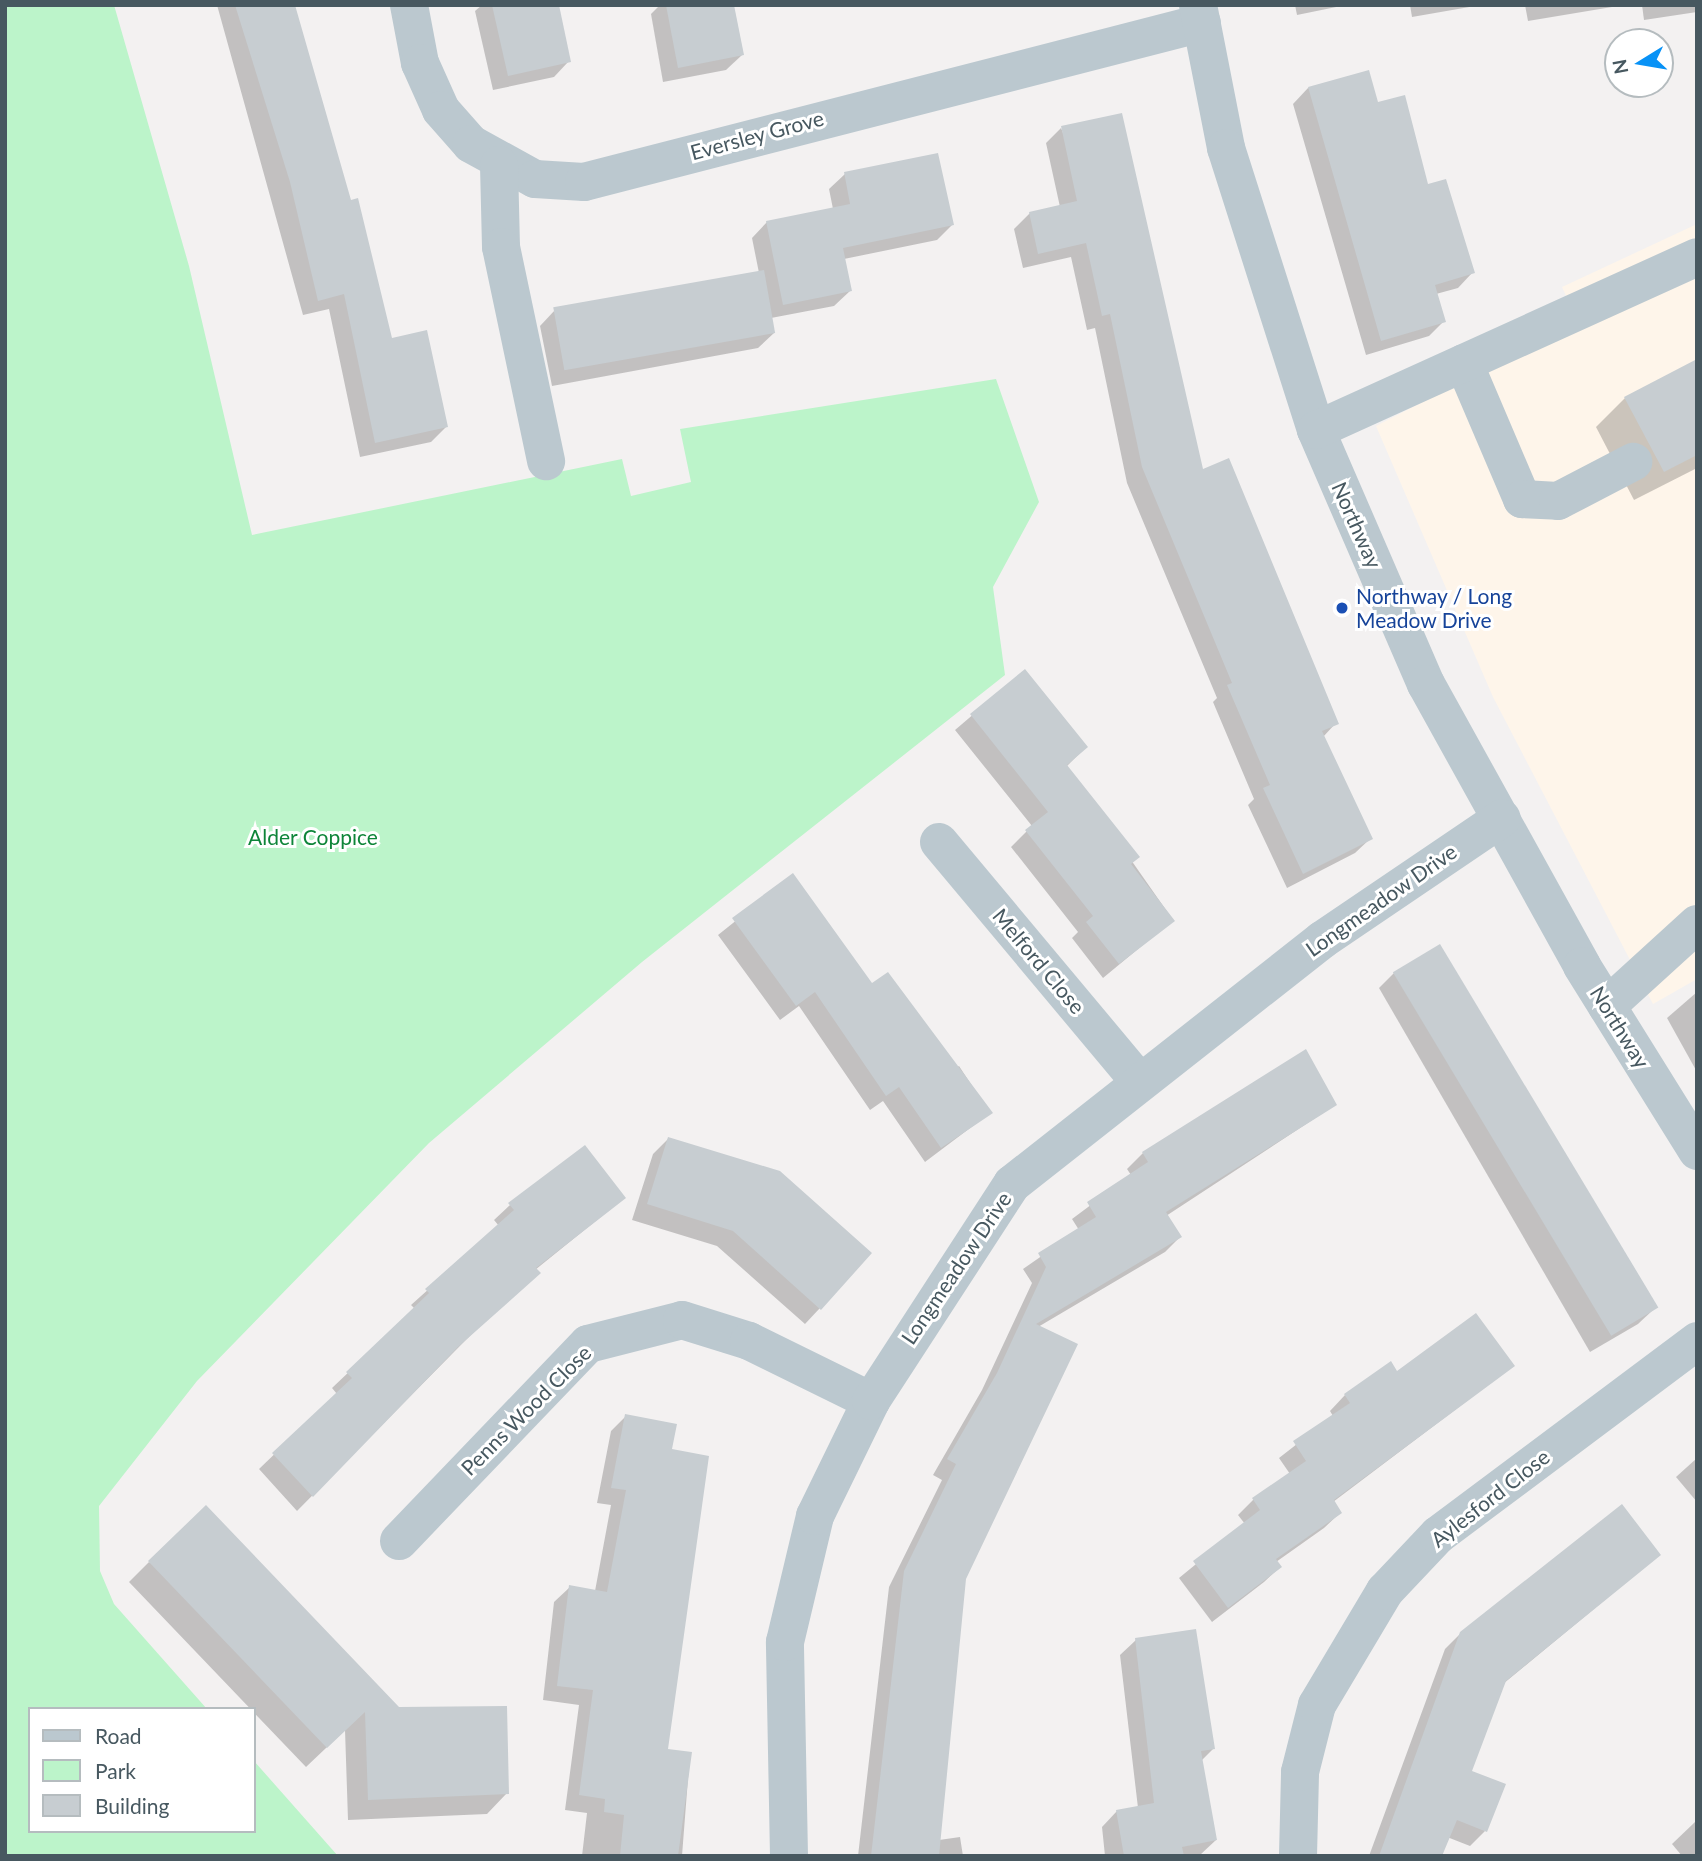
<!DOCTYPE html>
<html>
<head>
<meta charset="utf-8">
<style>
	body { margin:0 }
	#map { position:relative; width:1702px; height:1861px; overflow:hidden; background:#f3f1f1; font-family:Lato,sans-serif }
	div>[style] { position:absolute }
	.commercial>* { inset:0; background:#fef5ea }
	.green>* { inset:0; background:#bcf4ca }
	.shadow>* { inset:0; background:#0003 }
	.building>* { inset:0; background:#c7cdd1; transform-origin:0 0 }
	.minor>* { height:38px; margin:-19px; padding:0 19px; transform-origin:19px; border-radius:19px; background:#bbc8cf }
	.dots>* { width:19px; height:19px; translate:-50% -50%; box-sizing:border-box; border:4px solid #fff; border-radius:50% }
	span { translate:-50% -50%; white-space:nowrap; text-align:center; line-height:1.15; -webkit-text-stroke:6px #fff; paint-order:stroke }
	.street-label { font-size:21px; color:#475860 }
	.transit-label { font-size:21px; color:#164399 }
	.left { translate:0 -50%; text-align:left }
	.park-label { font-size:21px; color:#0e8539 }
	.frame { position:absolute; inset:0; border:7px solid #475860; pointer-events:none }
	.legend { position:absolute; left:28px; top:1707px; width:228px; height:126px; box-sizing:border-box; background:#fff; border:2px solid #b5bcbf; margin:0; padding:9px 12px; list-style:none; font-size:21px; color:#475860 }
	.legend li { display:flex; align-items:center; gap:14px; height:35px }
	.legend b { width:35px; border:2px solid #b5bcbf }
	.north { position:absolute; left:1604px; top:28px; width:70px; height:70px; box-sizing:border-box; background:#fff; border:2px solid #b5bcbf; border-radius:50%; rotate:259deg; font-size:19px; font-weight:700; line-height:28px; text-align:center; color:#475860 }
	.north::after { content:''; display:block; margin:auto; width:24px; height:32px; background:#0892f6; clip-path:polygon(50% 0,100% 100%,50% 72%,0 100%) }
</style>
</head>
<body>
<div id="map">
	<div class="commercial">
		<div style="clip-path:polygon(1697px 224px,1697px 979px,1653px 1004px,1493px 697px,1376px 426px,1578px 322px,1562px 287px)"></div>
	</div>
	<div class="green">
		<div style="clip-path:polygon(5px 5px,114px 5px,189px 266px,252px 535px,622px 459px,631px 496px,691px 482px,680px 429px,996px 379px,1039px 502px,993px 587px,1005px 675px,642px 962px,429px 1143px,197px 1381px,99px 1506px,100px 1571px,114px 1604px,207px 1709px,30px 1709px,30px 1831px,254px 1831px,254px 1761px,338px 1856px,5px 1856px)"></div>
	</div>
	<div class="shadow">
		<div style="clip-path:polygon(217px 5px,293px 5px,391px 340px,446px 427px,431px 442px,360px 457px,329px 309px,303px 315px)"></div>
		<div style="clip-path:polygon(482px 5px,557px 5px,569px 61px,554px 77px,493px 90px,475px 11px)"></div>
		<div style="clip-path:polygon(660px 5px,733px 5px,742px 55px,726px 70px,663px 82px,651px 14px)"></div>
		<div style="clip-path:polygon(1295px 5px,1346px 5px,1297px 15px)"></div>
		<div style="clip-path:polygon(1410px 5px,1481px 5px,1412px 17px)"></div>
		<div style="clip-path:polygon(1525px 5px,1624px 5px,1528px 21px)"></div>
		<div style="clip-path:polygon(1642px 5px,1697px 5px,1697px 12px,1644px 20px)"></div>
		<div style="clip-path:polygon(1308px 88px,1377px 104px,1473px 272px,1458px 288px,1436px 294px,1444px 321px,1429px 336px,1366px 355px,1293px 104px)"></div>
		<div style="clip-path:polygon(1061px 128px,1202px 471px,1336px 723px,1323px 737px,1371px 838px,1355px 853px,1287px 888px,1248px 805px,1254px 799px,1213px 702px,1217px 698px,1127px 483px,1095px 328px,1087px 330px,1071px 257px,1023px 268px,1014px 229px,1030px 213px,1060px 207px,1046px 143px)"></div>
		<div style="clip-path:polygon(845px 174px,952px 225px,937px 240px,844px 259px,850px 291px,834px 306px,771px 318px,774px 333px,758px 348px,552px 386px,540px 326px,555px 310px,759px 273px,752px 238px,767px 222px,833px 209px,829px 189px)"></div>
		<div style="clip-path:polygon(1697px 361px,1697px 468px,1634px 500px,1596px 427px,1625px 398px)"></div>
		<div style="clip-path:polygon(1024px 671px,1086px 747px,1066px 767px,1173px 920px,1103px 978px,1072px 938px,1078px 932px,1011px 847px,1032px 826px,955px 730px)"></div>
		<div style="clip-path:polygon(792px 876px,871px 985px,953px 1070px,959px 1066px,990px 1113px,925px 1162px,883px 1101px,870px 1110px,799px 1006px,780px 1020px,718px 935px)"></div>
		<div style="clip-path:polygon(1394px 973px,1654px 1309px,1638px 1324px,1590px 1352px,1379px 988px)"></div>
		<div style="clip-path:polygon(1697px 992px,1697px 1072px,1667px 1018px)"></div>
		<div style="clip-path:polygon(1306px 1052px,1335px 1105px,1166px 1216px,1180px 1237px,1165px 1252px,1038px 1327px,964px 1578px,939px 1840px,960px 1837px,963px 1856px,858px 1856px,889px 1587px,942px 1480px,933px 1475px,982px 1390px,1032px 1283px,1023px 1269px,1079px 1230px,1072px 1219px,1131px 1175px,1127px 1169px,1143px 1153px)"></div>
		<div style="clip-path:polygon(668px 1139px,820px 1308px,805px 1324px,717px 1246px,632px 1220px,653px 1154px)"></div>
		<div style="clip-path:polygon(624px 1198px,535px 1270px,297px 1511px,259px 1469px,337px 1394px,332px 1388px,415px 1309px,411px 1305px,499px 1226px,494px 1220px,510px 1205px)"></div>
		<div style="clip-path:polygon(1390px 1364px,1397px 1373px,1513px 1366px,1333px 1502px,1340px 1513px,1324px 1528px,1276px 1562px,1280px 1567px,1264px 1582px,1212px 1622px,1179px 1578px,1245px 1524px,1238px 1515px,1253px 1500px,1290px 1474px,1279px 1458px,1333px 1416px,1330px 1411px,1345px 1395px)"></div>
		<div style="clip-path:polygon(626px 1416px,670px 1450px,666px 1750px,690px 1753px,682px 1856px,582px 1856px,587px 1813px,565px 1810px,579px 1705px,543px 1700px,554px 1602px,570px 1587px,595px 1591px,611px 1505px,597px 1503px,611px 1431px)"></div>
		<div style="clip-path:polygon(1697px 1458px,1697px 1502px,1676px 1477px)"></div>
		<div style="clip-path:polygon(1659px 1555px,1503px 1684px,1470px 1772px,1485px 1831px,1470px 1846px,1447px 1837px,1440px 1856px,1369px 1856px,1445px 1649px,1461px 1633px)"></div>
		<div style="clip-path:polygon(149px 1562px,398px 1708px,507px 1793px,487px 1814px,348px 1820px,345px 1730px,306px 1767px,129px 1582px)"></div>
		<div style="clip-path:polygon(1136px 1640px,1213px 1749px,1201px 1761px,1216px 1840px,1200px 1855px,1105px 1856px,1102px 1827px,1117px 1811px,1138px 1808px,1120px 1655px)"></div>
		<div style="clip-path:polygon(1695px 1822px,1697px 1856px,1682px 1856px,1672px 1844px)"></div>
	</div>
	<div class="building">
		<div style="clip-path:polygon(235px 5px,295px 5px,351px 200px,358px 198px,392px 338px,427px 330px,448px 427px,375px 443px,344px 294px,318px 301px,290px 182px)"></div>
		<div style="clip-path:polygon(492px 5px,559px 5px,571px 62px,508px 76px)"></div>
		<div style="clip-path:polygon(666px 5px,734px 5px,744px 55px,678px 68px)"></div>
		<div style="clip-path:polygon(1369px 70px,1378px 102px,1405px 95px,1428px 184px,1446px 179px,1475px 273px,1435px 285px,1446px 322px,1381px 341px,1308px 87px)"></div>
		<div style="clip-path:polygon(1122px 113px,1203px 469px,1229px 458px,1339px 724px,1322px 731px,1373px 839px,1303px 874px,1263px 788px,1270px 785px,1227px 685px,1232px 683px,1142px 467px,1110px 314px,1102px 316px,1086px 243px,1038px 254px,1029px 212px,1077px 201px,1061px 126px)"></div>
		<div style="clip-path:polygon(938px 153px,954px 225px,843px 248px,852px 291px,783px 305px,766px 221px,850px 204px,844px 172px)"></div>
		<div style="left:764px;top:270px;width:64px;height:214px;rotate:80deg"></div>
		<div style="clip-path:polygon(1697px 359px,1697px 455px,1664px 472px,1624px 397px)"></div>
		<div style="clip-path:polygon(1025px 669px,1088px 747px,1067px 765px,1140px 857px,1131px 864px,1175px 921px,1119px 964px,1086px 922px,1093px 916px,1025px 830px,1048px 812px,970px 714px)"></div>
		<div style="clip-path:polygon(793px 873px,872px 983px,888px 972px,993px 1113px,941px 1148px,899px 1087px,886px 1096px,815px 992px,796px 1006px,732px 918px)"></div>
		<div style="left:1440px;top:944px;width:424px;height:55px;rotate:59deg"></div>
		<div style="clip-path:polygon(1306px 1049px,1337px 1105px,1166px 1212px,1182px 1237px,1036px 1324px,1078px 1344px,966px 1579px,939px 1856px,871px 1856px,904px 1571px,956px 1464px,947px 1459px,997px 1373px,1046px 1267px,1038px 1253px,1096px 1217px,1087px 1202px,1148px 1162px,1142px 1152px)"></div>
		<div style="clip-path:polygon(668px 1137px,780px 1171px,872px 1253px,821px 1310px,733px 1231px,647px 1204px)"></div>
		<div style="clip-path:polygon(585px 1145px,626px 1198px,536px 1268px,541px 1273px,458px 1347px,313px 1497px,272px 1453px,352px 1378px,346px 1372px,429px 1293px,425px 1289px,514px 1210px,508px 1203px)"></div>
		<div style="clip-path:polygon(1476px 1313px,1515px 1366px,1334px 1500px,1342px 1513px,1276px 1559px,1282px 1567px,1228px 1608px,1193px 1561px,1260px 1510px,1252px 1498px,1306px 1461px,1293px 1441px,1350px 1403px,1344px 1394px,1391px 1361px,1397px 1371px)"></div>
		<div style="clip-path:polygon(625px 1414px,677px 1424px,672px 1449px,709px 1456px,668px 1749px,692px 1752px,678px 1856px,620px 1856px,624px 1815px,604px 1812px,605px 1799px,579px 1795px,593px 1690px,557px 1686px,569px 1585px,607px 1592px,626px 1490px,611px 1488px)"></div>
		<div style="clip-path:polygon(1622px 1504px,1661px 1555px,1506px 1681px,1472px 1771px,1506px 1784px,1487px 1832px,1457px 1820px,1442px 1856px,1379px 1856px,1460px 1632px)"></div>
		<div style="clip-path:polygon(206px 1505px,399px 1707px,507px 1706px,509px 1794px,368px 1800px,365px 1712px,327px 1748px,148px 1561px)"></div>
		<div style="clip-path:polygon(1196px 1629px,1215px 1749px,1201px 1751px,1217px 1840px,1182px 1847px,1184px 1856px,1124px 1856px,1116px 1810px,1154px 1803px,1135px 1638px)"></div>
	</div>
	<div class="minor">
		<div style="left:409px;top:5px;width:59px;rotate:79.3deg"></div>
		<div style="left:420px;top:63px;width:51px;rotate:65.9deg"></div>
		<div style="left:441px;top:110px;width:45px;rotate:48.6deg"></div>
		<div style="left:471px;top:144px;width:73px;rotate:28.7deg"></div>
		<div style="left:535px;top:179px;width:49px;rotate:3.5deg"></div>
		<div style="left:584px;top:182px;width:638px;rotate:-14.43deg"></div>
		<div style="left:1198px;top:5px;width:146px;rotate:78.9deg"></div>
		<div style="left:1226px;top:148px;width:296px;rotate:72.3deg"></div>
		<div style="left:1316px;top:430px;width:277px;rotate:66.6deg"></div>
		<div style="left:1426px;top:684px;width:322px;rotate:61deg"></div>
		<div style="left:1582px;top:966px;width:218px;rotate:58.1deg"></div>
		<div style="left:499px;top:165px;width:82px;rotate:88.6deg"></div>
		<div style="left:501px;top:247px;width:219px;rotate:78.1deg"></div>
		<div style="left:1464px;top:363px;width:148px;rotate:66.9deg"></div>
		<div style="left:1522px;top:499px;width:36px;rotate:3deg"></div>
		<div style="left:1558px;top:501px;width:85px;rotate:-27.5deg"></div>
		<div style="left:1316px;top:430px;width:418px;rotate:-24.4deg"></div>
		<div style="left:939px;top:842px;width:312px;rotate:50.1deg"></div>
		<div style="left:1607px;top:1006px;width:122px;rotate:-42.3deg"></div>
		<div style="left:399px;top:1541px;width:273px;rotate:-46.2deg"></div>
		<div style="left:588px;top:1344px;width:97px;rotate:-14.3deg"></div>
		<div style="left:682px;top:1320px;width:70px;rotate:17.4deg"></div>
		<div style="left:749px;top:1341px;width:136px;rotate:26.2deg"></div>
		<div style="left:789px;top:1856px;width:214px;rotate:-91.1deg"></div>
		<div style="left:785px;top:1642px;width:130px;rotate:-76.6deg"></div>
		<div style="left:815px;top:1516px;width:128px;rotate:-64deg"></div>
		<div style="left:871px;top:1401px;width:259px;rotate:-57deg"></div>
		<div style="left:1012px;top:1184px;width:395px;rotate:-38.2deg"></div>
		<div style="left:1322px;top:940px;width:217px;rotate:-34.1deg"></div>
		<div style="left:1298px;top:1856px;width:84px;rotate:-88.6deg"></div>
		<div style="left:1300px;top:1772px;width:69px;rotate:-75.8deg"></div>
		<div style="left:1317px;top:1705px;width:133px;rotate:-59.2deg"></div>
		<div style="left:1385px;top:1591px;width:77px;rotate:-46.6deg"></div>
		<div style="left:1438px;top:1535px;width:324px;rotate:-36.8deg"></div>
	</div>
	<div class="dots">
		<div style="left:1342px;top:608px;background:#1a4fb4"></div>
	</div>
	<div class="street-label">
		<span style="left:757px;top:135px;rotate:-15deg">Eversley Grove</span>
		<span style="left:1357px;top:525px;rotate:66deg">Northway</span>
		<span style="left:1381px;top:900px;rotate:-35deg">Longmeadow Drive</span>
		<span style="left:1039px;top:961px;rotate:50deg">Melford Close</span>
		<span style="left:1620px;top:1027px;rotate:58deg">Northway</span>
		<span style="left:956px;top:1268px;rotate:-56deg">Longmeadow Drive</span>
		<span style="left:526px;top:1410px;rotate:-45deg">Penns Wood Close</span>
		<span style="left:1490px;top:1498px;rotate:-38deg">Aylesford Close</span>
	</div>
	<div class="transit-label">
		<span class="left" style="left:1356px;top:608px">Northway / Long<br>Meadow Drive</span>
	</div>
	<div class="park-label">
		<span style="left:313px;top:837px">Alder Coppice</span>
	</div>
	<div class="frame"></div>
	<ul class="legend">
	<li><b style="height:9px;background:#bbc8cf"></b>Road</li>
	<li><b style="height:19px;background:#bcf4ca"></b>Park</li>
	<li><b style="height:19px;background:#c7cdd1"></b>Building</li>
	</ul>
	<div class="north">N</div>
</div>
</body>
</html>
